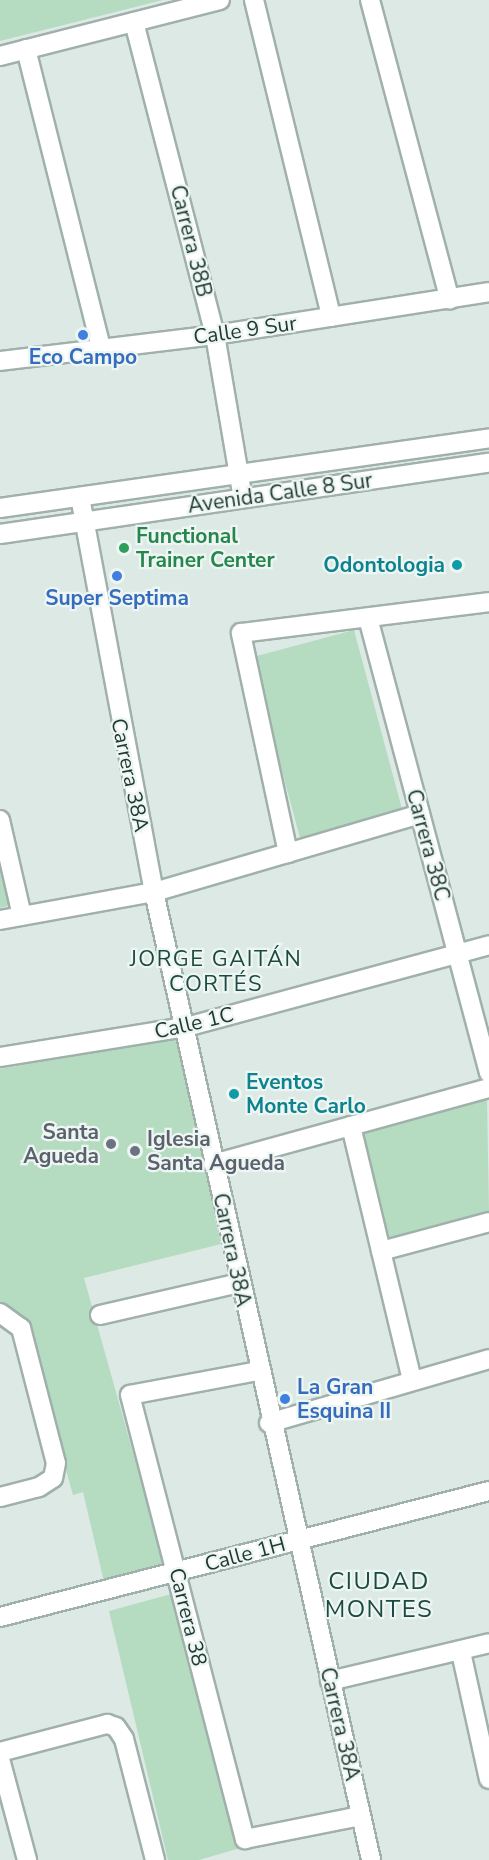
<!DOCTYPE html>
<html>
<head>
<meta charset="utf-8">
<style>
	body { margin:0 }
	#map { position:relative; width:489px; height:1860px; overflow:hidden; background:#dde9e4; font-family:"Nunito Sans",sans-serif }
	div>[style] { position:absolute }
	.green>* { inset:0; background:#b5dbc0; transform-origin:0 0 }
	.roads { filter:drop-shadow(2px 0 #a0b0ab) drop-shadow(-2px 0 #a0b0ab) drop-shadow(0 2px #a0b0ab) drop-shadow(0 -2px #a0b0ab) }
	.street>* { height:18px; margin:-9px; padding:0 9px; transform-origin:9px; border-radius:9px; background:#fff }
	.secondary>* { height:18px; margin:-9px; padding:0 9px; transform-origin:9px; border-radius:9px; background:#fff }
	.dots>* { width:16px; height:16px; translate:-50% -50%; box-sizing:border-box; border:3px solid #edf6f2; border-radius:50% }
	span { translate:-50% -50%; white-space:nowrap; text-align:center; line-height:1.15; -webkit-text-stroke:4.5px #edf6f2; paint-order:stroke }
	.street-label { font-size:21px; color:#1f3832 }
	.shop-label { font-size:21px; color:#366cbe; font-weight:700 }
	.left { translate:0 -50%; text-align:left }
	.leisure-label { font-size:21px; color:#27864d; font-weight:700 }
	.culture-label { font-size:21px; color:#0d838f; font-weight:700 }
	.right { translate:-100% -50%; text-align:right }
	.worship-label { font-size:21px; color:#5b616d; font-weight:700 }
	.neighbourhood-label { font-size:22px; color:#1b4a40; letter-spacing:1.5px }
	.quarter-label { font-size:24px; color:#1b4a40; letter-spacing:1.5px }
</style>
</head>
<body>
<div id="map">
	<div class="green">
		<div style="clip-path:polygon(0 0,163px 0,0 41px)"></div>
		<div style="left:354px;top:630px;width:187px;height:106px;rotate:75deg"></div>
		<div style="clip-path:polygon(0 856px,12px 905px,0 908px)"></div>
		<div style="clip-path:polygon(176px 1038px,221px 1244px,84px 1278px,163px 1560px,162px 1568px,106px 1590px,83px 1492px,73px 1495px,25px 1321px,0 1302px,0 1069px)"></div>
		<div style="clip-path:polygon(487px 1099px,489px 1214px,390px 1240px,363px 1131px)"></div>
		<div style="clip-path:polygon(175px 1593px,240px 1848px,199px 1860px,168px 1860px,109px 1611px)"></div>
	</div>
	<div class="roads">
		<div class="street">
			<div style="left:254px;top:0;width:326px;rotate:76.3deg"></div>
			<div style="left:370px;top:0;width:310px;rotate:75.1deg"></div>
			<div style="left:134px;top:22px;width:323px;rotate:75.5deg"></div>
			<div style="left:215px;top:335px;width:165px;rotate:80.3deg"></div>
			<div style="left:26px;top:49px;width:308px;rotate:75.9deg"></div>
			<div style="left:0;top:56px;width:227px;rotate:-14.3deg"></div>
			<div style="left:0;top:361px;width:217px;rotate:-6.9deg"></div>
			<div style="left:215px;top:335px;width:277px;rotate:-8.9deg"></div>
			<div style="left:80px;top:497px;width:402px;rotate:79.4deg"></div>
			<div style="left:154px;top:892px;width:992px;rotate:77.36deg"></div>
			<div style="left:368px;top:618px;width:471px;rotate:75.1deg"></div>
			<div style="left:0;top:820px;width:98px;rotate:77.1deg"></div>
			<div style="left:288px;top:853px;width:225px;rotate:-102.1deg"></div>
			<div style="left:241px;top:633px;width:250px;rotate:-7.1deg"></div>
			<div style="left:0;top:920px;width:157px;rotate:-10.3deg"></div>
			<div style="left:154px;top:892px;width:277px;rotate:-16.3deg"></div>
			<div style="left:0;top:1057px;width:188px;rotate:-9.2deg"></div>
			<div style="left:186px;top:1027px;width:314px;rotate:-15.1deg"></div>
			<div style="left:351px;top:1126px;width:262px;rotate:76.5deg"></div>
			<div style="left:213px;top:1164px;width:286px;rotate:-15.4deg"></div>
			<div style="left:381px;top:1251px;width:112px;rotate:-15deg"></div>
			<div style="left:0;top:1313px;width:26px;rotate:36deg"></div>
			<div style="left:21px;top:1328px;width:139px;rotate:75.5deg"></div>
			<div style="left:56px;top:1463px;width:15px;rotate:101deg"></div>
			<div style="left:53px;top:1478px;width:17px;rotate:147deg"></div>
			<div style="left:39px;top:1487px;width:40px;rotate:165.6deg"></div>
			<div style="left:100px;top:1315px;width:144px;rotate:-12.9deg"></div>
			<div style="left:258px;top:1371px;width:130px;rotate:169.4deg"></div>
			<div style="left:130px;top:1395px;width:459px;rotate:75.5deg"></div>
			<div style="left:245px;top:1839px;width:117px;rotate:-11.3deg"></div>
			<div style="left:269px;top:1423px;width:229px;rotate:-16.2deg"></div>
			<div style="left:0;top:1617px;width:505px;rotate:-14.45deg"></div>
			<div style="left:461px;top:1652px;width:130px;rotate:77.6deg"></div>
			<div style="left:330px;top:1681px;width:163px;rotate:-13.4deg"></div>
			<div style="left:0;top:1752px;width:111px;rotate:-14.7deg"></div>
			<div style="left:107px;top:1724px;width:9px;rotate:18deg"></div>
			<div style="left:116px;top:1727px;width:14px;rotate:56deg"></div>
			<div style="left:124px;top:1739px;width:125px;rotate:75.6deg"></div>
			<div style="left:0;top:1759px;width:105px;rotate:75deg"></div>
		</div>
		<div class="secondary">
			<div style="left:0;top:508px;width:494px;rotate:-8.1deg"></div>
			<div style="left:0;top:534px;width:494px;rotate:-8.3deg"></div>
		</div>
	</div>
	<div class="dots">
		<div style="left:83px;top:335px;background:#3f7fe0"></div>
		<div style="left:124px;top:548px;background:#2e9e5b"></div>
		<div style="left:457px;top:565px;background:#0f9aa8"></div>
		<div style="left:117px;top:576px;background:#3f7fe0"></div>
		<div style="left:234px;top:1094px;background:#0f9aa8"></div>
		<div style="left:111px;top:1144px;background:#6b7280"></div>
		<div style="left:135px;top:1151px;background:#6b7280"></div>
		<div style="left:285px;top:1399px;background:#3f7fe0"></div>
	</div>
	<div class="street-label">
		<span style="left:191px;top:241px;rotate:76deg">Carrera 38B</span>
		<span style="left:245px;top:330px;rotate:-8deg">Calle 9 Sur</span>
		<span style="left:280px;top:493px;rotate:-8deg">Avenida Calle 8 Sur</span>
		<span style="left:130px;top:775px;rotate:78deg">Carrera 38A</span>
		<span style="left:428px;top:845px;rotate:75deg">Carrera 38C</span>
		<span style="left:194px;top:1023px;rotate:-13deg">Calle 1C</span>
		<span style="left:232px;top:1250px;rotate:78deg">Carrera 38A</span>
		<span style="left:245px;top:1554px;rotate:-15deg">Calle 1H</span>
		<span style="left:188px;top:1617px;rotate:76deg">Carrera 38</span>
		<span style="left:340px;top:1724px;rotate:77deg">Carrera 38A</span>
	</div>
	<div class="shop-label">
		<span style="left:83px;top:357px">Eco Campo</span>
		<span style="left:117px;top:598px">Super Septima</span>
		<span class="left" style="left:297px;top:1399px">La Gran<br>Esquina II</span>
	</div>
	<div class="leisure-label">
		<span class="left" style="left:136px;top:548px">Functional<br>Trainer Center</span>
	</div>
	<div class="culture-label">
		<span class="right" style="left:445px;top:565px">Odontologia</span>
		<span class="left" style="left:246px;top:1094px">Eventos<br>Monte Carlo</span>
	</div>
	<div class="worship-label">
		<span class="right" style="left:99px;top:1144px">Santa<br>Agueda</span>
		<span class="left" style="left:147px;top:1151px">Iglesia<br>Santa Agueda</span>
	</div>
	<div class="neighbourhood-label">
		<span style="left:216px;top:972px">JORGE GAITÁN<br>CORTÉS</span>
	</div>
	<div class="quarter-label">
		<span style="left:379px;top:1596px">CIUDAD<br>MONTES</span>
	</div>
</div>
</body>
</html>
